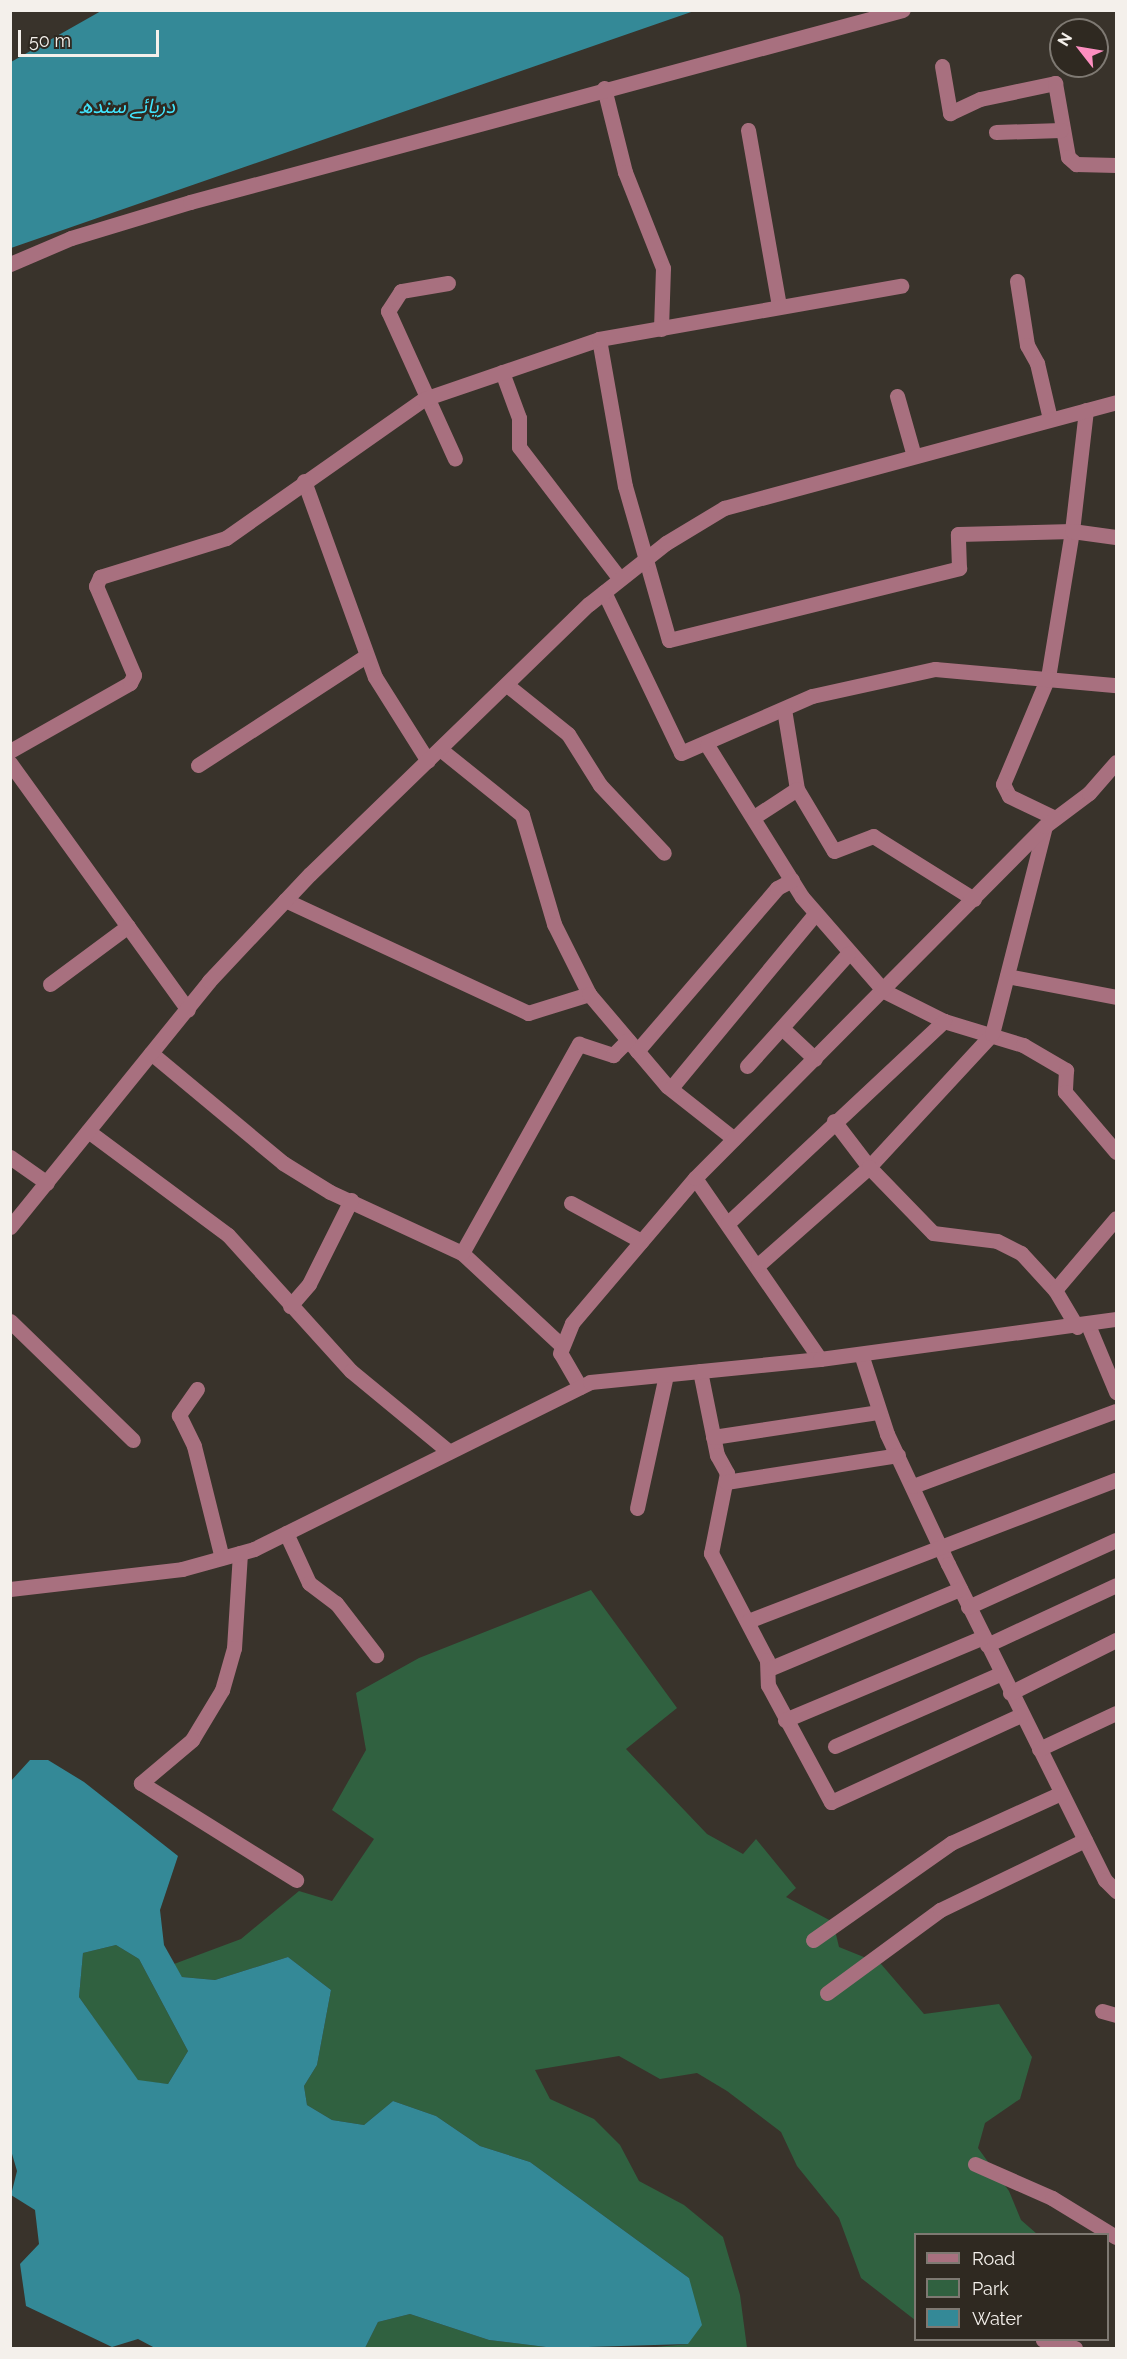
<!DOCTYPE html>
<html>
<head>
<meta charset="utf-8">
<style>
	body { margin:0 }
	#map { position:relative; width:1127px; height:2359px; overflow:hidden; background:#39332b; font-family:Raleway,"Noto Sans Arabic",sans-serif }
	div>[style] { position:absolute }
	.green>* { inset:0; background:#306140 }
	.water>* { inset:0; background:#348997 }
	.minor>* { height:15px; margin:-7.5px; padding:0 7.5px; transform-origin:7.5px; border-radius:7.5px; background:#a8707f }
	span { translate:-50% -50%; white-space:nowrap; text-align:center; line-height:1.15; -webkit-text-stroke:5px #2f2921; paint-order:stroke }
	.water-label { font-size:20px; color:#41e5fd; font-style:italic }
	.frame { position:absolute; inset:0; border:12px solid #f4f0eb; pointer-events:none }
	.legend { position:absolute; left:914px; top:2233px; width:195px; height:108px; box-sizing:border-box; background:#2f2921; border:2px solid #7e7972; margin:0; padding:8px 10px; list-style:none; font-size:18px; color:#f4f0eb }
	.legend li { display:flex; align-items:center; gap:12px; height:30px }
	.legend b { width:30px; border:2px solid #7e7972 }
	.north { position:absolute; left:1049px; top:18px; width:60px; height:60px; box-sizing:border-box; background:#2f2921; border:2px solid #7e7972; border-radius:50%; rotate:301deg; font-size:16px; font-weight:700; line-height:24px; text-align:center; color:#f4f0eb }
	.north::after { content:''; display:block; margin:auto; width:21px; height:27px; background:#fd8ec0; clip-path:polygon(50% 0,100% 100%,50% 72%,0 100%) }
	.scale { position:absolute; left:18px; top:30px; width:141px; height:27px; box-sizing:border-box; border:3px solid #f4f0eb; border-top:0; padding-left:8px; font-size:18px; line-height:21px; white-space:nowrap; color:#f4f0eb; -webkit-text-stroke:4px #2f2921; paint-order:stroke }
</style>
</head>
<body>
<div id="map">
	<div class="green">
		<div style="clip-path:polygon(591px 1590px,677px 1708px,626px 1749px,707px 1834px,743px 1854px,756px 1839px,796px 1888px,786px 1897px,833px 1922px,839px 1947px,881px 1964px,924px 2014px,999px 2004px,1032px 2057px,1020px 2099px,985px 2123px,978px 2148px,1009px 2191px,1021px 2220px,1037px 2234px,916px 2234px,915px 2320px,861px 2278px,839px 2218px,797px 2166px,781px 2132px,727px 2091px,697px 2073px,660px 2079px,619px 2056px,535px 2070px,550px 2099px,594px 2119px,620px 2145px,639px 2181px,684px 2205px,723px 2237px,740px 2295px,747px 2348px,645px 2348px,688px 2344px,689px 2278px,530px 2162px,480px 2146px,436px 2116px,393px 2101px,364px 2125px,332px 2120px,307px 2105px,304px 2086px,317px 2065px,331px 1990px,288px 1957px,215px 1980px,182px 1977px,174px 1964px,241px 1939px,299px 1891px,332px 1901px,374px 1839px,332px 1810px,366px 1750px,356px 1693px,419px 1658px)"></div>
		<div style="clip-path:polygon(116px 1945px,139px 1959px,188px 2051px,168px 2084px,138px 2081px,79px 1997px,83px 1953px)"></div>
		<div style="clip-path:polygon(410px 2314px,489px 2340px,554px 2348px,365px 2348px,378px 2322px)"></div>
	</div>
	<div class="water">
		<div style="clip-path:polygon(101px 11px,101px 10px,694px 11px,11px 248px,11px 62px)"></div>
		<div style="clip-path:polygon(evenodd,30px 1760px,48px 1760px,84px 1782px,178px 1856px,160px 1910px,164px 1945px,182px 1977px,215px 1980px,288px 1957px,331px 1990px,317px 2065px,304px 2086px,307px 2105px,332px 2120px,364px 2125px,393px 2101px,436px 2116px,480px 2146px,530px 2162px,689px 2278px,702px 2325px,688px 2344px,554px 2348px,489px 2340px,410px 2314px,378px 2322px,365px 2348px,155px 2348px,138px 2339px,112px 2347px,26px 2306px,20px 2264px,39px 2244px,35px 2210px,11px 2195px,17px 2171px,10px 2147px,10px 1782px,30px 1760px,116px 1945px,139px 1959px,188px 2051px,168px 2084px,138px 2080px,79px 1997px,83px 1953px,116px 1945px)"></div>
	</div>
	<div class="minor">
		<div style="left:942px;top:66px;width:48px;rotate:80.3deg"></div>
		<div style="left:950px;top:113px;width:33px;rotate:-25deg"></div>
		<div style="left:980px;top:99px;width:77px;rotate:-12deg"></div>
		<div style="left:1055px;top:83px;width:75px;rotate:80deg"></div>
		<div style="left:1068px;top:157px;width:11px;rotate:41deg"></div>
		<div style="left:1076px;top:164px;width:40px;rotate:1.4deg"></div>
		<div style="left:604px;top:88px;width:87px;rotate:76deg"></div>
		<div style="left:625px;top:172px;width:103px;rotate:68.4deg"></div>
		<div style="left:663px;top:268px;width:61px;rotate:91.9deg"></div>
		<div style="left:748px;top:130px;width:179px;rotate:80deg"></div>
		<div style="left:996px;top:132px;width:65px;rotate:-1.8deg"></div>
		<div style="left:10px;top:264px;width:66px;rotate:-23.1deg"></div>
		<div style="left:71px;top:238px;width:124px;rotate:-16.8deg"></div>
		<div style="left:190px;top:202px;width:738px;rotate:-15.07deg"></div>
		<div style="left:1017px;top:281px;width:65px;rotate:81.1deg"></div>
		<div style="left:1027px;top:345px;width:21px;rotate:61deg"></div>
		<div style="left:1037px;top:363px;width:57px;rotate:76.9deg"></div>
		<div style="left:448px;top:283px;width:48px;rotate:170.3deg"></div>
		<div style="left:401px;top:291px;width:24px;rotate:123deg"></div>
		<div style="left:388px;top:311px;width:162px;rotate:65.6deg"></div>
		<div style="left:599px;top:339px;width:149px;rotate:80deg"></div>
		<div style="left:625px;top:486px;width:160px;rotate:74.1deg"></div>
		<div style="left:669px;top:640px;width:299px;rotate:-13.9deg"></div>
		<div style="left:959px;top:568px;width:34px;rotate:-92deg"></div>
		<div style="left:958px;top:534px;width:114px;rotate:-1.5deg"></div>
		<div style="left:1072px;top:531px;width:148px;rotate:99.3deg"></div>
		<div style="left:1048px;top:677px;width:116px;rotate:112.8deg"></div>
		<div style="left:1003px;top:784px;width:13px;rotate:63deg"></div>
		<div style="left:1009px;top:796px;width:51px;rotate:25.6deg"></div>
		<div style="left:502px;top:372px;width:49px;rotate:69.7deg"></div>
		<div style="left:519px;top:418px;width:29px;rotate:90deg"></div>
		<div style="left:519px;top:447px;width:166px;rotate:52.6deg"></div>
		<div style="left:897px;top:396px;width:62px;rotate:74.2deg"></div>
		<div style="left:1086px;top:410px;width:122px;rotate:96.6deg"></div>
		<div style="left:1072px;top:531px;width:44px;rotate:7.8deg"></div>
		<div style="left:304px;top:481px;width:208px;rotate:70.1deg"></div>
		<div style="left:375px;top:677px;width:99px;rotate:57.8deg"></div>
		<div style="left:604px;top:592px;width:178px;rotate:64.4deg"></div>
		<div style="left:681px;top:753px;width:143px;rotate:-23.5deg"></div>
		<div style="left:812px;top:696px;width:126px;rotate:-12.4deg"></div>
		<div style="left:935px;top:669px;width:182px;rotate:5.1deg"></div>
		<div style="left:507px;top:685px;width:78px;rotate:38.8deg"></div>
		<div style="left:568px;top:734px;width:60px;rotate:57.9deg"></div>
		<div style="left:600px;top:785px;width:93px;rotate:46.7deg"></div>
		<div style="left:784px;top:709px;width:81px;rotate:80.8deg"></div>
		<div style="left:797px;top:789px;width:72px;rotate:59.2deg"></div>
		<div style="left:834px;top:851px;width:42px;rotate:-21deg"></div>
		<div style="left:873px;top:836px;width:119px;rotate:32deg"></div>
		<div style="left:707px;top:745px;width:179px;rotate:58deg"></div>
		<div style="left:802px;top:897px;width:125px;rotate:48.9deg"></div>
		<div style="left:884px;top:991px;width:67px;rotate:26.6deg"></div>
		<div style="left:944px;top:1021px;width:83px;rotate:16.9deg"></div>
		<div style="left:1023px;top:1045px;width:50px;rotate:30.2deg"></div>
		<div style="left:1066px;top:1070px;width:22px;rotate:93deg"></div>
		<div style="left:1065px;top:1092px;width:79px;rotate:49.6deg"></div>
		<div style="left:440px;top:749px;width:105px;rotate:38.8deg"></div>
		<div style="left:522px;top:815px;width:114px;rotate:73.6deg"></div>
		<div style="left:554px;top:924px;width:78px;rotate:63.4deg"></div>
		<div style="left:10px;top:751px;width:138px;rotate:-29.5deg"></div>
		<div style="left:130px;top:683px;width:9px;rotate:-63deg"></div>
		<div style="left:134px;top:675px;width:97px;rotate:-113.1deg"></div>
		<div style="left:96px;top:586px;width:10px;rotate:-66deg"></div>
		<div style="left:100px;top:577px;width:132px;rotate:-17.2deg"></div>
		<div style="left:226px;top:538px;width:242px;rotate:-35.1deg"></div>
		<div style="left:424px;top:399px;width:185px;rotate:-18.9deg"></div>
		<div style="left:599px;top:339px;width:307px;rotate:-10deg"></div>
		<div style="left:10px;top:763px;width:304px;rotate:54.2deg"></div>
		<div style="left:198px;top:765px;width:200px;rotate:-33deg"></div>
		<div style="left:754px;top:817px;width:51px;rotate:-33.1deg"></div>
		<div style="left:285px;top:900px;width:268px;rotate:24.9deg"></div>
		<div style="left:528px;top:1013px;width:64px;rotate:-17.3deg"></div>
		<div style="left:589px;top:994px;width:121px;rotate:49.7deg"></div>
		<div style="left:667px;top:1086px;width:85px;rotate:38.3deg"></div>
		<div style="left:1007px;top:976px;width:111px;rotate:10.9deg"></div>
		<div style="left:50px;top:984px;width:97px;rotate:-36.6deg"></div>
		<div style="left:782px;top:1028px;width:45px;rotate:43.2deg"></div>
		<div style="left:637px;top:1051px;width:215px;rotate:-49.3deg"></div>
		<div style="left:777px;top:888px;width:17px;rotate:-28deg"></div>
		<div style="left:151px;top:1053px;width:172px;rotate:39.8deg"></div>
		<div style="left:283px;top:1163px;width:55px;rotate:31.7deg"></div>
		<div style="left:330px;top:1192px;width:145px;rotate:24.8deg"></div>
		<div style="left:462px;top:1253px;width:134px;rotate:42.9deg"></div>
		<div style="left:747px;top:1066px;width:151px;rotate:-48deg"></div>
		<div style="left:671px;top:1088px;width:226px;rotate:-50.4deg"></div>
		<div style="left:834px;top:1121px;width:58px;rotate:52.7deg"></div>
		<div style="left:869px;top:1167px;width:181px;rotate:-47.2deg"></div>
		<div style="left:992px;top:1034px;width:215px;rotate:-75.7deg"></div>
		<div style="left:88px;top:1131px;width:174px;rotate:36.6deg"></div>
		<div style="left:228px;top:1235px;width:183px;rotate:47.9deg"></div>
		<div style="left:351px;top:1371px;width:124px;rotate:39.5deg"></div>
		<div style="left:10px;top:1157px;width:45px;rotate:35.1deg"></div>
		<div style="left:695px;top:1178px;width:220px;rotate:55.4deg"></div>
		<div style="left:571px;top:1203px;width:80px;rotate:28.5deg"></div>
		<div style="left:728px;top:1223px;width:296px;rotate:-43.1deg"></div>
		<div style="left:10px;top:1227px;width:316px;rotate:-51deg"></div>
		<div style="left:209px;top:981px;width:147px;rotate:-46.7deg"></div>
		<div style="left:310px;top:874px;width:388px;rotate:-44.1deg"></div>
		<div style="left:589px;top:604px;width:98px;rotate:-38.4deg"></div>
		<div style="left:666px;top:543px;width:68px;rotate:-31.1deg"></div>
		<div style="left:724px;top:508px;width:406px;rotate:-15.1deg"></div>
		<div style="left:462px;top:1253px;width:240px;rotate:-60.8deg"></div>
		<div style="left:579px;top:1044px;width:36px;rotate:18deg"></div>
		<div style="left:613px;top:1055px;width:21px;rotate:-45deg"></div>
		<div style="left:758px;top:1265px;width:148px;rotate:-41.4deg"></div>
		<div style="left:869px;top:1167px;width:92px;rotate:45.9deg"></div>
		<div style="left:933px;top:1233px;width:64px;rotate:7.1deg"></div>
		<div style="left:997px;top:1241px;width:27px;rotate:27deg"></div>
		<div style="left:1021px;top:1253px;width:50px;rotate:47.4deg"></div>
		<div style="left:1055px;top:1290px;width:43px;rotate:59.3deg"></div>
		<div style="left:1055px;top:1290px;width:94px;rotate:-49.7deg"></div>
		<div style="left:290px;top:1306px;width:29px;rotate:-49deg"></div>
		<div style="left:309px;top:1284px;width:94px;rotate:-63.4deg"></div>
		<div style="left:10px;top:1321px;width:171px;rotate:44.1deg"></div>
		<div style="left:1088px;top:1325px;width:73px;rotate:67.3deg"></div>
		<div style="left:861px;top:1354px;width:84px;rotate:72deg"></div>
		<div style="left:887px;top:1434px;width:144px;rotate:64.9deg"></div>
		<div style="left:948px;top:1564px;width:353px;rotate:63.6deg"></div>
		<div style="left:1105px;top:1880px;width:16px;rotate:45deg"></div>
		<div style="left:700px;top:1371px;width:86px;rotate:78.6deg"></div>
		<div style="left:717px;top:1455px;width:21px;rotate:61deg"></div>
		<div style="left:727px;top:1473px;width:82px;rotate:101.3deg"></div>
		<div style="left:711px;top:1553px;width:121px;rotate:62.4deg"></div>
		<div style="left:767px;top:1660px;width:25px;rotate:88deg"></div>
		<div style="left:768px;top:1685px;width:133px;rotate:61.7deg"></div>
		<div style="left:831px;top:1802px;width:209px;rotate:-24.6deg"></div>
		<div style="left:580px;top:1387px;width:39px;rotate:-120deg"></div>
		<div style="left:560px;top:1353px;width:32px;rotate:-68deg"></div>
		<div style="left:572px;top:1323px;width:190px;rotate:-49.7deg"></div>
		<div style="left:695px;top:1178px;width:496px;rotate:-45.2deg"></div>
		<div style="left:1045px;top:826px;width:55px;rotate:-36.9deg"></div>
		<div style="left:1089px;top:793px;width:41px;rotate:-48.9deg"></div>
		<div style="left:197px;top:1389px;width:32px;rotate:125deg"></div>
		<div style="left:179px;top:1415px;width:34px;rotate:64deg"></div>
		<div style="left:194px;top:1446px;width:115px;rotate:76deg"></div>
		<div style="left:713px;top:1437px;width:168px;rotate:-8.6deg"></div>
		<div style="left:726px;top:1482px;width:174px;rotate:-8.9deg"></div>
		<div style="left:913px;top:1486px;width:216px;rotate:-20.3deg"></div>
		<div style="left:637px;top:1508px;width:136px;rotate:-77.7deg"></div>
		<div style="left:286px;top:1533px;width:55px;rotate:65.3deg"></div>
		<div style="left:309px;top:1583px;width:34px;rotate:37deg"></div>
		<div style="left:336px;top:1603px;width:66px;rotate:52.4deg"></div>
		<div style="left:240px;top:1553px;width:95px;rotate:93.6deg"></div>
		<div style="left:234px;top:1648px;width:44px;rotate:105.9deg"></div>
		<div style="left:222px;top:1690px;width:58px;rotate:121deg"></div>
		<div style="left:192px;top:1740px;width:67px;rotate:139.9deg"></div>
		<div style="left:141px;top:1783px;width:183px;rotate:32deg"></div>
		<div style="left:10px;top:1589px;width:173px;rotate:-6.6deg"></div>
		<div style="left:182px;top:1569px;width:75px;rotate:-15.5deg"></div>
		<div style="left:254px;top:1549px;width:375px;rotate:-26.4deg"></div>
		<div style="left:590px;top:1382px;width:231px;rotate:-5.7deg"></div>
		<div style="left:820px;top:1359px;width:299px;rotate:-7.7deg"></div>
		<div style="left:968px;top:1607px;width:162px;rotate:-24.4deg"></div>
		<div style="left:748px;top:1621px;width:394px;rotate:-21deg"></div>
		<div style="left:987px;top:1645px;width:142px;rotate:-24.9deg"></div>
		<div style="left:771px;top:1668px;width:205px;rotate:-22.7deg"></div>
		<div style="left:1010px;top:1693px;width:119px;rotate:-26.6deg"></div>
		<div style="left:785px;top:1720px;width:215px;rotate:-22.7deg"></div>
		<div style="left:835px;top:1746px;width:180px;rotate:-23.6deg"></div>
		<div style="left:1039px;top:1749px;width:85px;rotate:-25.1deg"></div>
		<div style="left:813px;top:1940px;width:169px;rotate:-35.1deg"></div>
		<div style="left:951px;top:1843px;width:121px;rotate:-24.4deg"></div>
		<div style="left:827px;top:1993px;width:140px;rotate:-36.3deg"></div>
		<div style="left:940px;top:1910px;width:161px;rotate:-25.8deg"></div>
		<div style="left:1102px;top:2011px;width:15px;rotate:16deg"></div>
		<div style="left:975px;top:2164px;width:84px;rotate:23.8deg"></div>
		<div style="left:1052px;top:2198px;width:75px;rotate:31.4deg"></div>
		<div style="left:1043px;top:2340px;width:33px;rotate:14deg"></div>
	</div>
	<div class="water-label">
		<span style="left:127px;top:106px">دریائے سندھ</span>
	</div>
	<div class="frame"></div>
	<ul class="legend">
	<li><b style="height:8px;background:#a8707f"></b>Road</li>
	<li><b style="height:16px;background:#306140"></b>Park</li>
	<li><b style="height:16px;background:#348997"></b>Water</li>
	</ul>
	<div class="north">N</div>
	<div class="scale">50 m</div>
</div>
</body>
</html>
